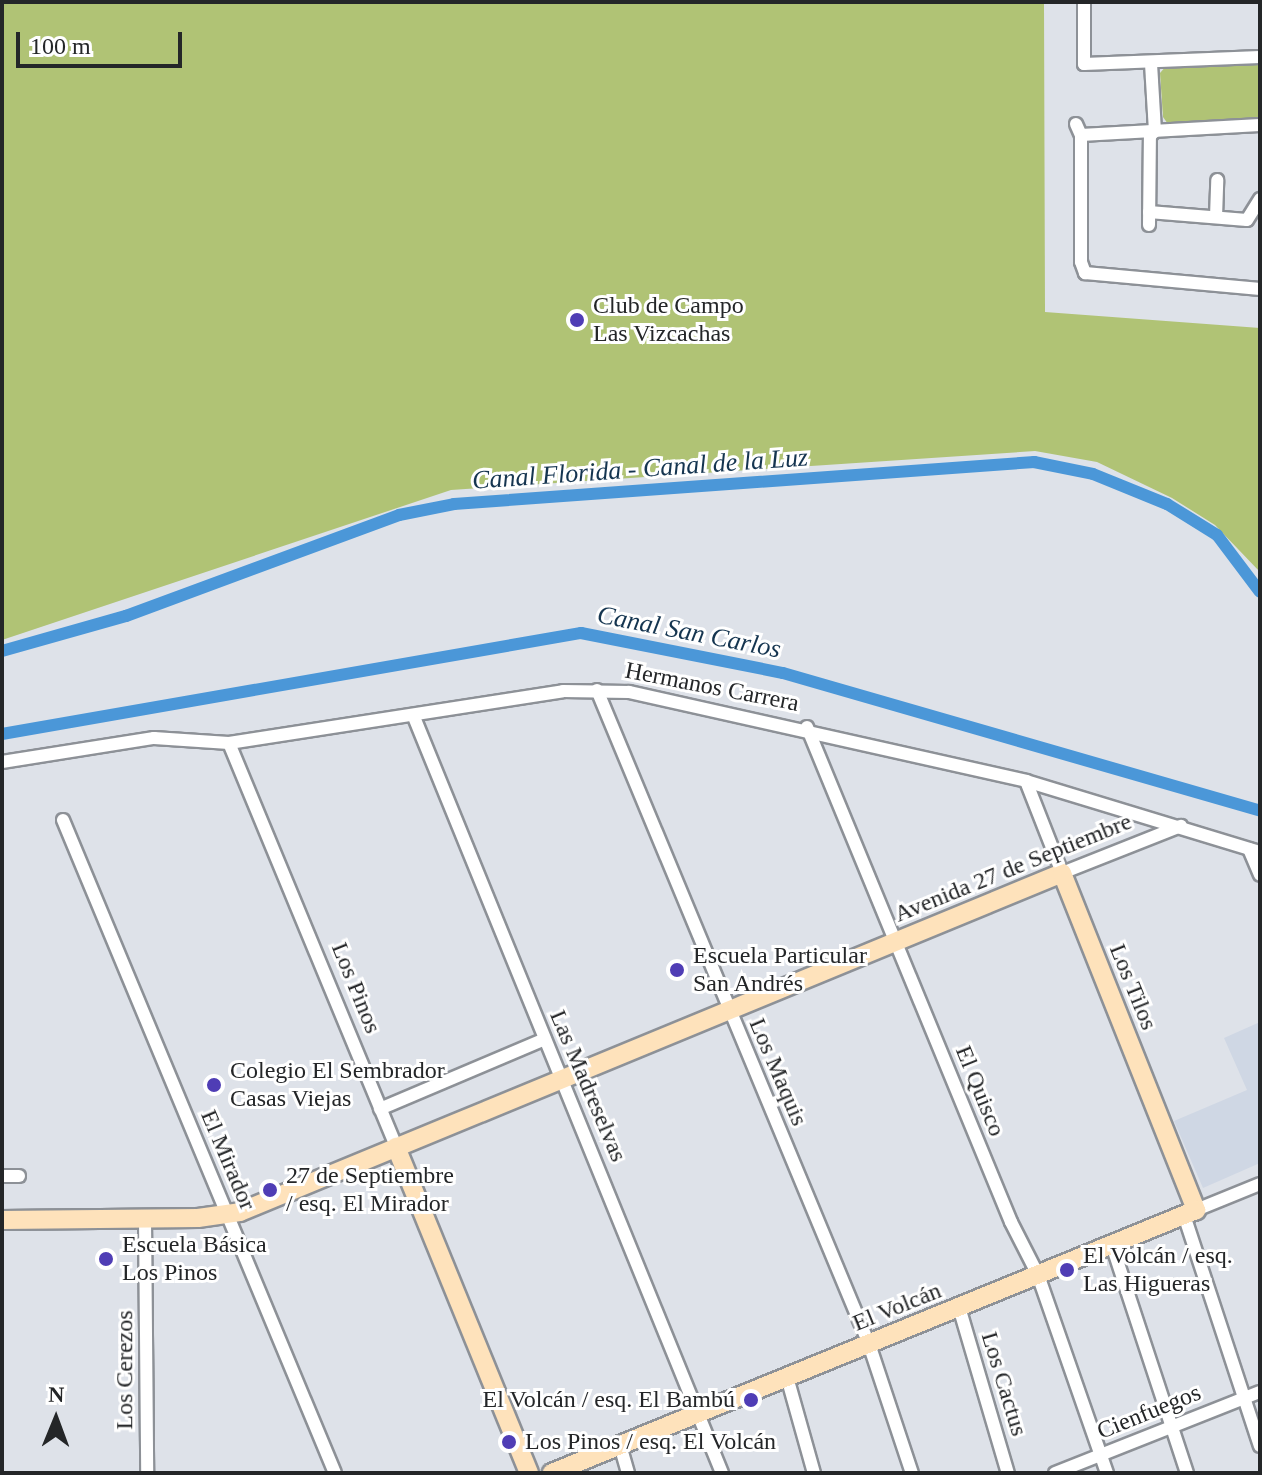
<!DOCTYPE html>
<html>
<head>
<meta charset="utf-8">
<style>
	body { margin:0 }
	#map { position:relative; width:1262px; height:1475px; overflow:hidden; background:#dee2e9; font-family:"Times New Roman",serif }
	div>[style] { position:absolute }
	.built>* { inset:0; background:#cfd7e4 }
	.green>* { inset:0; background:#b0c375 }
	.canal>* { height:12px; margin:-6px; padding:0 6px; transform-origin:6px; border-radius:6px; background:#4b97d8 }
	.roads { filter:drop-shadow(2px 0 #8d9197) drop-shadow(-2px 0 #8d9197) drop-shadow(0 2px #8d9197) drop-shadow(0 -2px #8d9197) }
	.street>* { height:12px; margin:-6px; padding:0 6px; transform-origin:6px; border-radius:6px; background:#fff }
	.secondary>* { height:18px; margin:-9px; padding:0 9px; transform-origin:9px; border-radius:9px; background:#fee2bb }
	.dots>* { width:22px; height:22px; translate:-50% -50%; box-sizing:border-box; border:4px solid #fff; border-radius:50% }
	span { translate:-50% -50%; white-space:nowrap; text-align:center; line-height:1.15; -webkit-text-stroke:6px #fff; paint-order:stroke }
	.poi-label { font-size:24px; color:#242628 }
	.left { translate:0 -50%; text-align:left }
	.right { translate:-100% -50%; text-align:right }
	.street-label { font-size:24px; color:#242628 }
	.water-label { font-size:26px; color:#153550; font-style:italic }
	.frame { position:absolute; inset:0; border:4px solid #242628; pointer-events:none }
	.north { position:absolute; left:16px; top:1379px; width:80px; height:80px; -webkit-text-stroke:6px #fff; paint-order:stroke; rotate:1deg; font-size:22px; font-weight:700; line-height:32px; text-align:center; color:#242628 }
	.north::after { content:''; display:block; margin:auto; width:28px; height:36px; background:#242628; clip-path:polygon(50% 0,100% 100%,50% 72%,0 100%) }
	.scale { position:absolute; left:16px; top:32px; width:166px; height:36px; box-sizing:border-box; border:4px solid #242628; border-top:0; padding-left:10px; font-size:24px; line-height:28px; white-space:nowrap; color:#242628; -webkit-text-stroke:6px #fff; paint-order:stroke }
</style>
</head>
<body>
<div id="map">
	<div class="built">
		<div style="clip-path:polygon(1260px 1022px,1260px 1163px,1203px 1188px,1174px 1121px,1247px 1090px,1224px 1038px)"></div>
	</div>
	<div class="green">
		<div style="clip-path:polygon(2px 2px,1044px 2px,1045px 312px,1260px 328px,1260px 572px,1215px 525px,1172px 498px,1097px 462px,1035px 451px,451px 490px,2px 640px)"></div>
		<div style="clip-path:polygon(1260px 61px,1260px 119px,1168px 124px,1163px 117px,1160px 73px,1167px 65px)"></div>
	</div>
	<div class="canal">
		<div style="left:2px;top:651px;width:129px;rotate:-15.8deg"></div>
		<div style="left:126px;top:616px;width:291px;rotate:-20.3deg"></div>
		<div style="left:399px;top:515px;width:56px;rotate:-11.3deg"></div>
		<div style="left:454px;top:504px;width:582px;rotate:-4.14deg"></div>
		<div style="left:1034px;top:462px;width:60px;rotate:11.5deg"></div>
		<div style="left:1093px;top:474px;width:80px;rotate:22.1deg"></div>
		<div style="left:1167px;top:504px;width:59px;rotate:31.8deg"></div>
		<div style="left:1217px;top:535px;width:71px;rotate:53deg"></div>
		<div style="left:2px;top:734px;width:588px;rotate:-9.9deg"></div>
		<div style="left:581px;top:633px;width:206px;rotate:11.2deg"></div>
		<div style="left:783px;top:673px;width:497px;rotate:16.1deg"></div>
	</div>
	<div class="roads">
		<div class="street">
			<div style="left:1084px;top:2px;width:62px;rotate:90deg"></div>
			<div style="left:1084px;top:64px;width:176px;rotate:-2.3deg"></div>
			<div style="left:1076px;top:124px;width:12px;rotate:66deg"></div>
			<div style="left:1081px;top:135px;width:179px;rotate:-3.2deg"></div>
			<div style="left:1081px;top:135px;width:127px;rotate:90deg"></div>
			<div style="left:1081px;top:262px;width:12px;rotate:70deg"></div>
			<div style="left:1085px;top:273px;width:176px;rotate:5.2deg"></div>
			<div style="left:1149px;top:212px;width:98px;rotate:4.7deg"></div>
			<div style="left:1247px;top:220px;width:25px;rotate:-58deg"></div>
			<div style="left:1216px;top:217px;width:37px;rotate:-88deg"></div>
			<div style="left:1149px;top:225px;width:89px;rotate:-89.4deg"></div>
			<div style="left:1150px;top:136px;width:7px;rotate:-45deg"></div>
			<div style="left:1155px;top:131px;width:68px;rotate:-93.4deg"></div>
			<div style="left:597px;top:690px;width:708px;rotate:67.42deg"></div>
			<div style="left:869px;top:1344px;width:136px;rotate:71.6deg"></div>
			<div style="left:414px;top:717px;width:816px;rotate:67.83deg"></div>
			<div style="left:807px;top:727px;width:535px;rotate:67.6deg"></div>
			<div style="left:1011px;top:1222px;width:59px;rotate:63deg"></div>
			<div style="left:1038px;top:1275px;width:210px;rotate:70.8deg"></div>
			<div style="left:229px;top:743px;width:437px;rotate:67.5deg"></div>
			<div style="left:2px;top:762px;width:154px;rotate:-9deg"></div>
			<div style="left:154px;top:738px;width:75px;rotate:3.8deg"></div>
			<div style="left:229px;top:743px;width:338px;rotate:-8.8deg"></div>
			<div style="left:563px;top:691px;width:66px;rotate:0.9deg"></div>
			<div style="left:629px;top:692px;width:407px;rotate:12.6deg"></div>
			<div style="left:1026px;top:781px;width:245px;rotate:16.9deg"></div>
			<div style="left:1026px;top:781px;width:99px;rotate:68.6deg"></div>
			<div style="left:1062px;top:873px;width:128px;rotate:-21.6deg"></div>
			<div style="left:63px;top:820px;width:707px;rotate:67.39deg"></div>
			<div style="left:1249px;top:849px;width:28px;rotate:67deg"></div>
			<div style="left:380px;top:1109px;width:179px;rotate:-23deg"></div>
			<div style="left:2px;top:1176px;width:17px"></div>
			<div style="left:1196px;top:1210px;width:69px;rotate:-22.1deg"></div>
			<div style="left:1184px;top:1215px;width:243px;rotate:71.8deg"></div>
			<div style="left:145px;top:1219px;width:254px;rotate:89.5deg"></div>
			<div style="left:1112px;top:1245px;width:240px;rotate:71.8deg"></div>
			<div style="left:959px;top:1307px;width:173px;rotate:73.6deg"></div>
			<div style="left:787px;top:1377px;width:100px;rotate:74.3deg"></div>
			<div style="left:620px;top:1445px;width:29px;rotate:74deg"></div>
			<div style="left:1055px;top:1473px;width:220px;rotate:-21.6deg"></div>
		</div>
		<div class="secondary">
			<div style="left:396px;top:1147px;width:352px;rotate:67.8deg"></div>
			<div style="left:2px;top:1220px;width:196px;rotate:-0.6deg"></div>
			<div style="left:198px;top:1218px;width:42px;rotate:-8.1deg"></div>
			<div style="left:240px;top:1212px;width:889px;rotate:-22.41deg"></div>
			<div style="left:1062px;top:873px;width:363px;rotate:68.3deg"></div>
			<div style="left:1196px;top:1210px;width:696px;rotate:157.79deg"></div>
		</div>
	</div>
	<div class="dots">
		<div style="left:577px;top:320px;background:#4f3db5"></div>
		<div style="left:677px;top:970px;background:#4f3db5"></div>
		<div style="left:214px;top:1085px;background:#4f3db5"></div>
		<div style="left:270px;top:1190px;background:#4f3db5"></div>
		<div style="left:106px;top:1259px;background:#4f3db5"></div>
		<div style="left:1067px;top:1270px;background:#4f3db5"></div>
		<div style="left:751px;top:1400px;background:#4f3db5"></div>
		<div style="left:509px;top:1442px;background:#4f3db5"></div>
	</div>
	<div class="poi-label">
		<span class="left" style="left:593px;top:320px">Club de Campo<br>Las Vizcachas</span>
		<span class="left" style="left:693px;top:970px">Escuela Particular<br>San Andrés</span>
		<span class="left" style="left:230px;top:1085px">Colegio El Sembrador<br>Casas Viejas</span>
		<span class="left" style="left:286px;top:1190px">27 de Septiembre<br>/ esq. El Mirador</span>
		<span class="left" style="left:122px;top:1259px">Escuela Básica<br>Los Pinos</span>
		<span class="left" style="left:1083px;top:1270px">El Volcán / esq.<br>Las Higueras</span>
		<span class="right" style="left:735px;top:1400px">El Volcán / esq. El Bambú</span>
		<span class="left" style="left:525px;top:1442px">Los Pinos / esq. El Volcán</span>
	</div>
	<div class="street-label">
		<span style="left:712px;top:687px;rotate:11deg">Hermanos Carrera</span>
		<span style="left:1013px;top:868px;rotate:-22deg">Avenida 27 de Septiembre</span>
		<span style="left:1133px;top:987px;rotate:68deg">Los Tilos</span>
		<span style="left:356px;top:988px;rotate:68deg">Los Pinos</span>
		<span style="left:778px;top:1072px;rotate:67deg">Los Maquis</span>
		<span style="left:588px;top:1086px;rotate:67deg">Las Madreselvas</span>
		<span style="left:980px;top:1091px;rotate:68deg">El Quisco</span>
		<span style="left:228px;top:1160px;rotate:67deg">El Mirador</span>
		<span style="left:897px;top:1307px;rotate:-22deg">El Volcán</span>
		<span style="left:125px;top:1370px;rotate:-90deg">Los Cerezos</span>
		<span style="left:1004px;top:1384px;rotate:73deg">Los Cactus</span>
		<span style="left:1149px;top:1412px;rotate:-22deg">Cienfuegos</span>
	</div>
	<div class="water-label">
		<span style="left:640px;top:469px;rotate:-4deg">Canal Florida - Canal de la Luz</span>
		<span style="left:689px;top:632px;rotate:11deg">Canal San Carlos</span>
	</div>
	<div class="frame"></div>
	<div class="north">N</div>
	<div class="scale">100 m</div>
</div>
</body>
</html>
